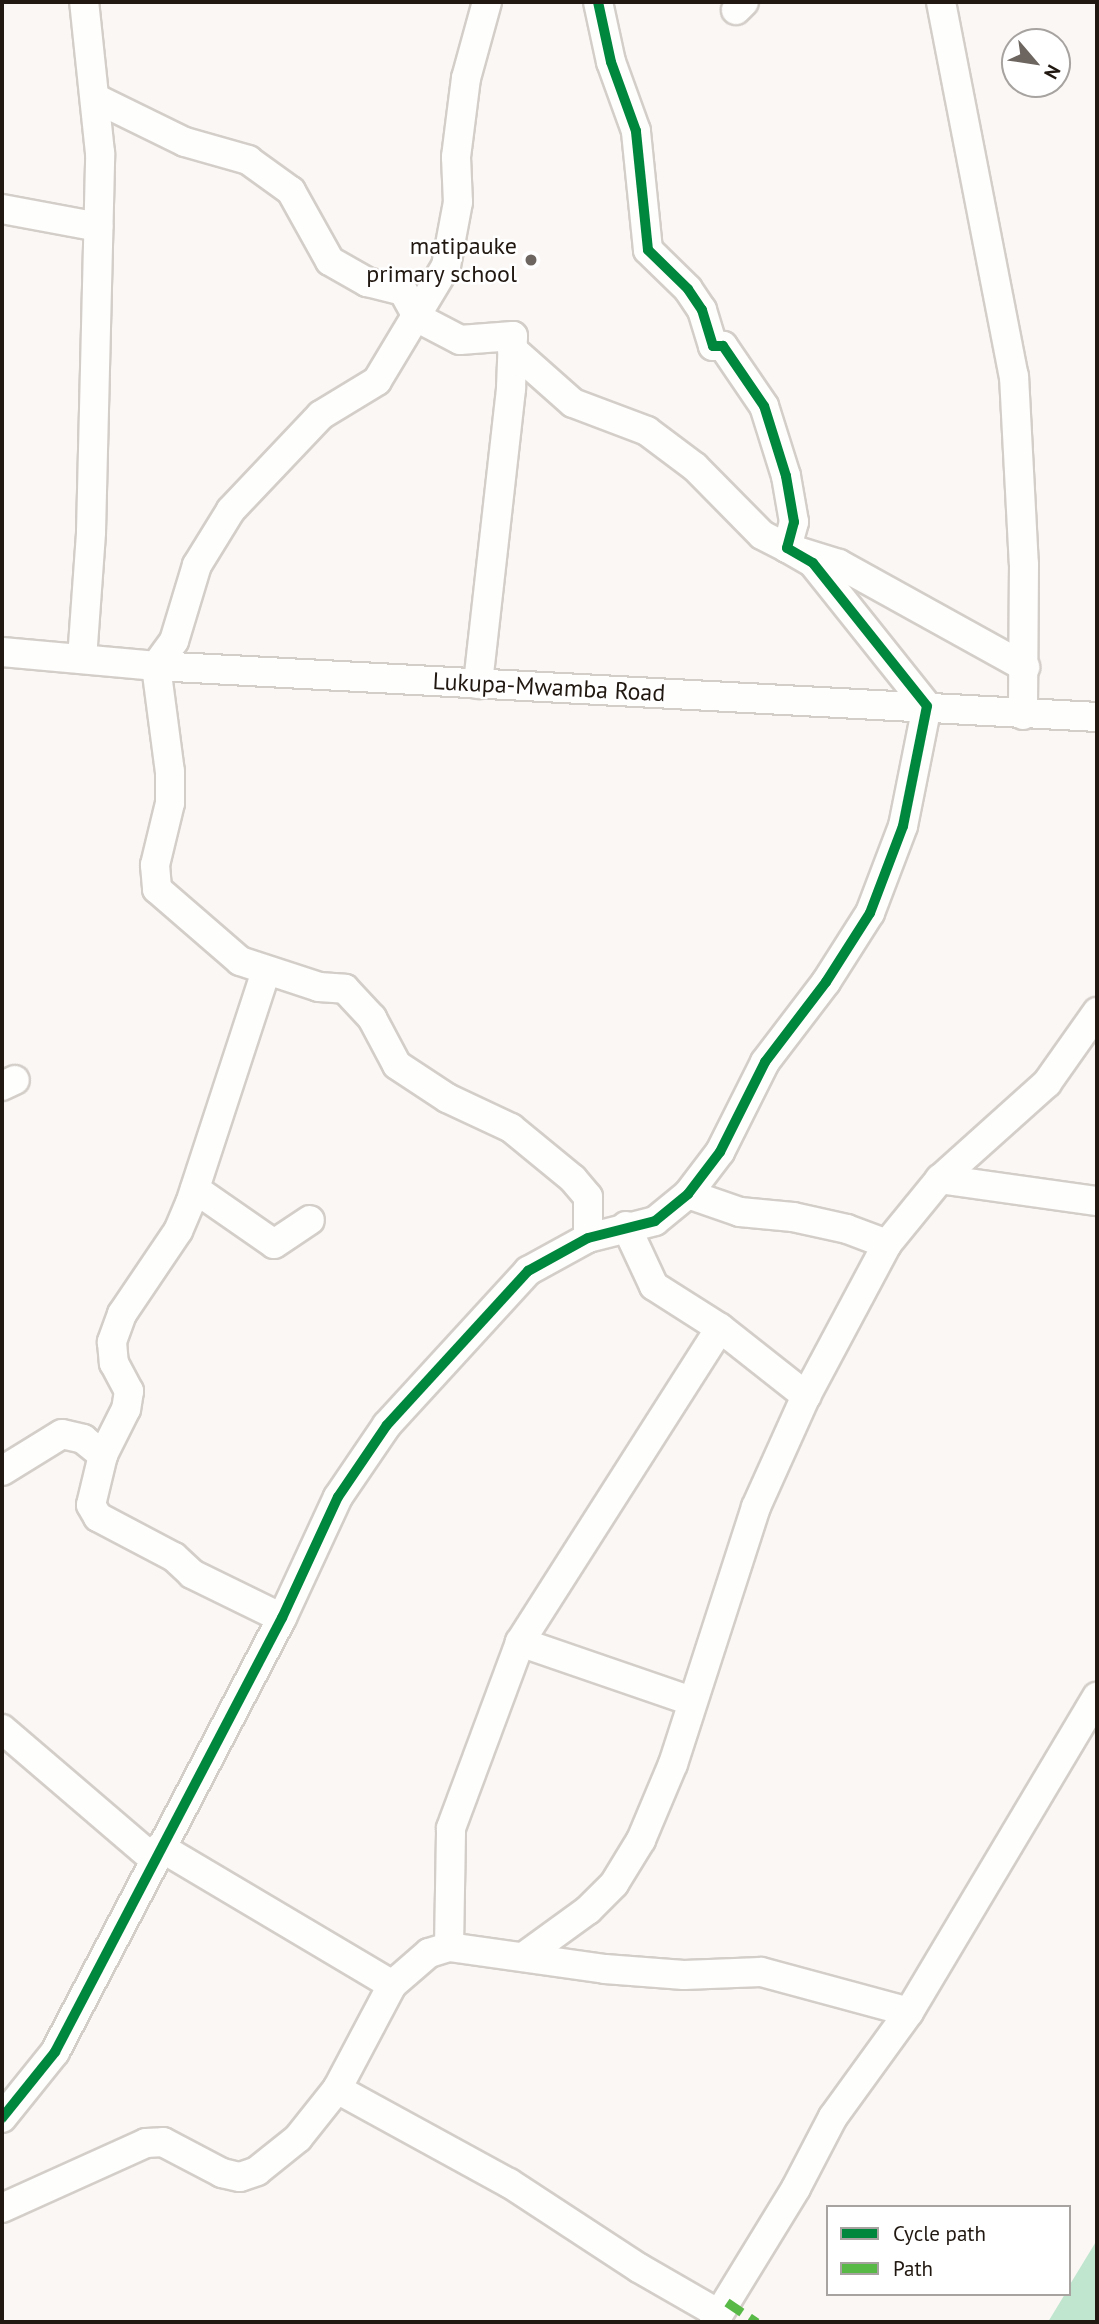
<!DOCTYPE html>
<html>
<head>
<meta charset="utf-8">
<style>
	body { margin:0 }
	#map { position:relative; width:1099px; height:2324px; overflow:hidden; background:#faf7f4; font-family:"PT Sans",sans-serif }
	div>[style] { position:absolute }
	.forest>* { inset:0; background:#c1e6cf }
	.roads { filter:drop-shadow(2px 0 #d4cec9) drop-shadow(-2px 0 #d4cec9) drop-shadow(0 2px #d4cec9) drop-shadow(0 -2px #d4cec9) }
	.minor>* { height:28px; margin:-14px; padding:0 14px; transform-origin:14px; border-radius:14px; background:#fefefd }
	.quiet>* { height:9px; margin-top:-4.5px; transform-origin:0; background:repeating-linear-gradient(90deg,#58b947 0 18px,transparent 0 27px) }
	.cycleway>* { height:10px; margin:-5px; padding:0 5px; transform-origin:5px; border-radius:5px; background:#00873e }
	.dots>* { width:19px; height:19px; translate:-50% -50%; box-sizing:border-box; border:4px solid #fff; border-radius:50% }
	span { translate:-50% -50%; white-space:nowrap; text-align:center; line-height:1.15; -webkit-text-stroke:5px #fff; paint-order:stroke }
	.poi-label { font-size:24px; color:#211811 }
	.right { translate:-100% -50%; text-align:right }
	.street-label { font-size:24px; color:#211811 }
	.frame { position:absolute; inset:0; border:4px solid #211811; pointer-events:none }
	.legend { position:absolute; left:826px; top:2205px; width:245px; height:91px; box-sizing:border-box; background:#fff; border:2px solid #a6a3a0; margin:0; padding:9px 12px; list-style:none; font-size:21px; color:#211811 }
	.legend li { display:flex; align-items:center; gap:14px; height:35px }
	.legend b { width:35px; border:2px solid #a6a3a0 }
	.north { position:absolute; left:1001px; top:28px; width:70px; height:70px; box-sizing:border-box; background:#fff; border:2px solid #a6a3a0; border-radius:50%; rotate:119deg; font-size:19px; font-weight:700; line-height:28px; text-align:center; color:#211811 }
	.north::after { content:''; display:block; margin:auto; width:24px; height:32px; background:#6d6660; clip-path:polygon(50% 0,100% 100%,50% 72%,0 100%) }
</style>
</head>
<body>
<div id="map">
	<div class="forest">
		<div style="clip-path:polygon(1097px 2240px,1097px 2322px,1048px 2322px,1065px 2294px,1069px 2294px,1069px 2286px)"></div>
	</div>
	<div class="roads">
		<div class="minor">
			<div style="left:487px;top:2px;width:79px;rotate:105.4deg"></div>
			<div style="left:466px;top:78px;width:80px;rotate:97.2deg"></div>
			<div style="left:456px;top:157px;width:45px;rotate:87.5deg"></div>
			<div style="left:458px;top:202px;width:65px;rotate:100.6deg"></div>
			<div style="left:446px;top:266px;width:134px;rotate:121deg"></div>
			<div style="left:377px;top:381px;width:66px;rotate:148.7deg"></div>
			<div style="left:321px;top:415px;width:131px;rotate:133.5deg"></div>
			<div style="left:231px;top:510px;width:65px;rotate:121.7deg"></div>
			<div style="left:197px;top:565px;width:79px;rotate:106.8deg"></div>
			<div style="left:174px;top:641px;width:31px;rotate:126deg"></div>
			<div style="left:156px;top:666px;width:107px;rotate:82.5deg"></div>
			<div style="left:170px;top:772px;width:31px;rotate:90deg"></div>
			<div style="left:170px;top:803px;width:64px;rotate:103.6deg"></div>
			<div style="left:155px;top:865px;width:24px;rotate:85deg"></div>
			<div style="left:157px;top:889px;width:110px;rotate:40.9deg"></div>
			<div style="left:240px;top:961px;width:83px;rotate:18.2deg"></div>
			<div style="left:319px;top:987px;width:26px;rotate:4deg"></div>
			<div style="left:345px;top:989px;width:40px;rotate:47deg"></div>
			<div style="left:372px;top:1018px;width:53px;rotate:62deg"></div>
			<div style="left:397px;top:1065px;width:60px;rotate:33.4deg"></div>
			<div style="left:447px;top:1098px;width:71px;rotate:25.1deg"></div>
			<div style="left:511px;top:1128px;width:80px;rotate:39.4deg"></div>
			<div style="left:573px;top:1179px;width:23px;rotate:50deg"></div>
			<div style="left:588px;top:1197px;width:41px;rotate:90deg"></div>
			<div style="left:941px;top:2px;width:381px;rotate:79deg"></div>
			<div style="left:1014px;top:376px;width:188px;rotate:87deg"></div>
			<div style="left:1024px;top:564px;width:151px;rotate:90.4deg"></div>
			<div style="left:736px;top:10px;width:11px;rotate:-45deg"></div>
			<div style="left:95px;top:98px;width:100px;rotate:26.1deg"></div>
			<div style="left:185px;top:142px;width:66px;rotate:15.9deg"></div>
			<div style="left:248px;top:160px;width:53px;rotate:35.8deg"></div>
			<div style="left:291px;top:191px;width:80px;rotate:60.9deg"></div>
			<div style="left:330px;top:261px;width:43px;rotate:29.6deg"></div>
			<div style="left:367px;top:282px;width:37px;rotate:14deg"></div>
			<div style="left:403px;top:291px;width:31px;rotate:61deg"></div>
			<div style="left:418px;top:318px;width:47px;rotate:27.6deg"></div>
			<div style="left:460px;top:340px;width:53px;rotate:-4.3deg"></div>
			<div style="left:513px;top:336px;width:53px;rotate:92.2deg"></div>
			<div style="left:511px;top:389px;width:297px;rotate:96.4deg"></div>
			<div style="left:2px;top:209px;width:98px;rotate:10.6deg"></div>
			<div style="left:512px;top:349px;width:81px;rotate:41.5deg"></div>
			<div style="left:573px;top:403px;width:79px;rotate:20.7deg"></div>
			<div style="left:647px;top:431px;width:60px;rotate:36.9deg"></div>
			<div style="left:695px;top:467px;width:95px;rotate:45.4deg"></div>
			<div style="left:762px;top:535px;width:28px;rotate:27deg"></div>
			<div style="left:787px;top:548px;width:54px;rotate:17.1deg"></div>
			<div style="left:839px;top:564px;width:213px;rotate:29deg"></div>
			<div style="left:2px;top:652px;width:155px;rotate:5.2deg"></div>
			<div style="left:156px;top:666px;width:942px;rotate:3.1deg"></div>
			<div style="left:82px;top:659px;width:127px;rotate:-85.9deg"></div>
			<div style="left:91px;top:532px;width:379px;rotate:-88.6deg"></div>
			<div style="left:100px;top:153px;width:152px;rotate:-96deg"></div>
			<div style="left:266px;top:971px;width:244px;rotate:108.1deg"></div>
			<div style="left:190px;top:1203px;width:30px;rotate:113deg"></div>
			<div style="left:178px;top:1231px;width:100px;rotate:124deg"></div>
			<div style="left:122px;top:1314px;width:30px;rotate:110deg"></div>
			<div style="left:112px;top:1342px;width:21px;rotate:85deg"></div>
			<div style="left:114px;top:1363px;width:32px;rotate:62deg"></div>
			<div style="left:129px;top:1391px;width:18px;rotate:99deg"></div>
			<div style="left:126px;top:1409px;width:51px;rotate:116.6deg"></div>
			<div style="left:103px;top:1455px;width:51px;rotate:103.5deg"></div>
			<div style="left:91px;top:1505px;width:14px;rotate:60deg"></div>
			<div style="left:98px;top:1517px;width:86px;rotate:27.8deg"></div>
			<div style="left:174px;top:1557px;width:25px;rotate:43deg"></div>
			<div style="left:192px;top:1574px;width:100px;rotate:26.1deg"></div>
			<div style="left:2px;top:1086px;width:14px;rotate:-25deg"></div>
			<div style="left:940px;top:1179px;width:159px;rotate:8deg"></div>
			<div style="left:195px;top:1189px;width:96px;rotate:34.8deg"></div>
			<div style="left:274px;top:1244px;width:43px;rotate:-33.7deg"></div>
			<div style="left:688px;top:1194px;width:55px;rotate:19.1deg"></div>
			<div style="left:740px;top:1212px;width:53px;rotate:5.4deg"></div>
			<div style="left:793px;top:1217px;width:55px;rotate:12.5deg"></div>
			<div style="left:847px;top:1229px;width:43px;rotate:20.6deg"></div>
			<div style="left:626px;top:1226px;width:66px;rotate:65deg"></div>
			<div style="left:654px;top:1286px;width:78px;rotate:32.5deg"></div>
			<div style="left:720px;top:1328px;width:110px;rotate:38.3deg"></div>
			<div style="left:2px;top:1471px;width:70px;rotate:-31.7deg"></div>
			<div style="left:62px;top:1434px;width:22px;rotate:13deg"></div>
			<div style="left:83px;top:1439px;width:26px;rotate:39deg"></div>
			<div style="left:520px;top:1642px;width:181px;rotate:19deg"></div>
			<div style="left:2px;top:1729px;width:201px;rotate:40.6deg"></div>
			<div style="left:160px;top:1847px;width:270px;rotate:30.7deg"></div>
			<div style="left:449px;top:1947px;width:119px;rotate:-89deg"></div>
			<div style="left:451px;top:1828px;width:198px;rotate:-69.6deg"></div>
			<div style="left:520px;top:1642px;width:372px;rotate:-57.5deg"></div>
			<div style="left:526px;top:1955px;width:77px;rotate:-36deg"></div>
			<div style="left:588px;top:1910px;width:37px;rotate:-45deg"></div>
			<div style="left:614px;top:1884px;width:52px;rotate:-58.5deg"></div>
			<div style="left:641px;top:1840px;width:82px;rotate:-67.2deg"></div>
			<div style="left:673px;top:1764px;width:270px;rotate:-72.1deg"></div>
			<div style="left:756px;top:1507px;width:122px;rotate:-65.8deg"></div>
			<div style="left:806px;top:1396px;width:172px;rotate:-61.9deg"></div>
			<div style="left:887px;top:1244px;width:84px;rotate:-50.8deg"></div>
			<div style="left:940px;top:1179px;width:144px;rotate:-41.9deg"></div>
			<div style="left:1047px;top:1083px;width:87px;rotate:-54.8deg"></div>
			<div style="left:337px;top:2089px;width:196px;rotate:28.7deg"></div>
			<div style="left:509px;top:2183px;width:155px;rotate:33.2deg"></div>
			<div style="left:639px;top:2268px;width:92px;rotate:29.9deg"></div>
			<div style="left:2px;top:2118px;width:85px;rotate:-51.2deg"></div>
			<div style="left:55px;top:2052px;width:490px;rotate:-62.4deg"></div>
			<div style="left:282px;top:1618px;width:133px;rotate:-65.2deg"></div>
			<div style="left:338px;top:1497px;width:87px;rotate:-55.8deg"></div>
			<div style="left:387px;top:1425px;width:209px;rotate:-47.5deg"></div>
			<div style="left:528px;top:1271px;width:68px;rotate:-28.8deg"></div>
			<div style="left:588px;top:1238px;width:69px;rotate:-14.2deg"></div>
			<div style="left:655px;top:1221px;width:43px;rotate:-39.3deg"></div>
			<div style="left:688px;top:1194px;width:53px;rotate:-52.7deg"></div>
			<div style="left:720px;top:1152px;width:101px;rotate:-63.4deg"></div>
			<div style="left:765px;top:1062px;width:101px;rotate:-52.7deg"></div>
			<div style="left:826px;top:982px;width:82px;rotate:-57.5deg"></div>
			<div style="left:870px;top:913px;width:93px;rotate:-69.2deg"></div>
			<div style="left:903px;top:826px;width:122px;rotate:-78.7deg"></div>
			<div style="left:927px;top:706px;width:183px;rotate:-128.6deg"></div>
			<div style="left:813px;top:563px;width:30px;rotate:-150deg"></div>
			<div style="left:787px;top:548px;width:27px;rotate:-75deg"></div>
			<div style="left:794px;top:522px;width:47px;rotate:-99.9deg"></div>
			<div style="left:786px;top:476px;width:73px;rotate:-107.4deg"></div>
			<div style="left:764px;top:406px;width:73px;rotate:-124.3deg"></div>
			<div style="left:723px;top:346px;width:10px;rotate:180deg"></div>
			<div style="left:713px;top:346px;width:38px;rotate:-107deg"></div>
			<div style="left:702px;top:310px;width:25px;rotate:-124deg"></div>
			<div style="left:688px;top:289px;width:56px;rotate:-135.7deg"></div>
			<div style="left:648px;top:250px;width:120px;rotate:-95.8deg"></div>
			<div style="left:636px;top:131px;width:73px;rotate:-109.9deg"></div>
			<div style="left:611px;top:62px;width:61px;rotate:-102.2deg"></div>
			<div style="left:2px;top:2208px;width:158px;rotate:-24.3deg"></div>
			<div style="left:146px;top:2143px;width:17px;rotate:-3deg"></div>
			<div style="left:163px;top:2142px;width:67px;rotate:27.7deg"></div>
			<div style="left:222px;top:2173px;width:18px;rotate:13deg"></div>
			<div style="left:240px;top:2177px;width:18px;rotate:-19deg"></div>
			<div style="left:257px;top:2171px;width:53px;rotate:-38.8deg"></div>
			<div style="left:298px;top:2138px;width:63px;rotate:-51.5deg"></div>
			<div style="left:337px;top:2089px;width:118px;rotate:-62.1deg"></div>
			<div style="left:392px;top:1985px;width:49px;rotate:-40.9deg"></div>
			<div style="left:429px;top:1953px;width:21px;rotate:-17deg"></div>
			<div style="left:449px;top:1947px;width:158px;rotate:8deg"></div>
			<div style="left:605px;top:1969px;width:79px;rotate:4.3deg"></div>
			<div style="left:684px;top:1975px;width:77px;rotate:-2.2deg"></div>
			<div style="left:761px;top:1972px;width:153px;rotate:15.1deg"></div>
			<div style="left:714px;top:2322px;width:157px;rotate:-58.5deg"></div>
			<div style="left:796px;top:2188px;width:80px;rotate:-62.5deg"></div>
			<div style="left:833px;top:2117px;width:130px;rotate:-54.1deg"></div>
			<div style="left:909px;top:2012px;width:367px;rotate:-59.2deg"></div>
		</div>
	</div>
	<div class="quiet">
		<div style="left:727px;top:2302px;width:36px;rotate:34deg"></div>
	</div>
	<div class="cycleway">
		<div style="left:2px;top:2118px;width:85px;rotate:-51.2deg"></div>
		<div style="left:55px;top:2052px;width:490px;rotate:-62.4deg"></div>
		<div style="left:282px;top:1618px;width:133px;rotate:-65.2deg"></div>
		<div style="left:338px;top:1497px;width:87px;rotate:-55.8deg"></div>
		<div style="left:387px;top:1425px;width:209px;rotate:-47.5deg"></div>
		<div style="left:528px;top:1271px;width:68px;rotate:-28.8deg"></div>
		<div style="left:588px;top:1238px;width:69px;rotate:-14.2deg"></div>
		<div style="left:655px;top:1221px;width:43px;rotate:-39.3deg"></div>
		<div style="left:688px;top:1194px;width:53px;rotate:-52.7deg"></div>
		<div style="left:720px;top:1152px;width:101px;rotate:-63.4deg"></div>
		<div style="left:765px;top:1062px;width:101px;rotate:-52.7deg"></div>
		<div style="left:826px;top:982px;width:82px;rotate:-57.5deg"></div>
		<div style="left:870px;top:913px;width:93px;rotate:-69.2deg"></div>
		<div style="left:903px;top:826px;width:122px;rotate:-78.7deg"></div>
		<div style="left:927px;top:706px;width:183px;rotate:-128.6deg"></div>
		<div style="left:813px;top:563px;width:30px;rotate:-150deg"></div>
		<div style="left:787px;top:548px;width:27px;rotate:-75deg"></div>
		<div style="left:794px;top:522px;width:47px;rotate:-99.9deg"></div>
		<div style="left:786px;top:476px;width:73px;rotate:-107.4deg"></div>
		<div style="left:764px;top:406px;width:73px;rotate:-124.3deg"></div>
		<div style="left:723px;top:346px;width:10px;rotate:180deg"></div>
		<div style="left:713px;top:346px;width:38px;rotate:-107deg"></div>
		<div style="left:702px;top:310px;width:25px;rotate:-124deg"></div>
		<div style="left:688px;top:289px;width:56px;rotate:-135.7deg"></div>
		<div style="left:648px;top:250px;width:120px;rotate:-95.8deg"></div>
		<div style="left:636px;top:131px;width:73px;rotate:-109.9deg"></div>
		<div style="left:611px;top:62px;width:61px;rotate:-102.2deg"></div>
	</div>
	<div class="dots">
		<div style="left:531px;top:260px;background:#6d6660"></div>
	</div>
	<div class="poi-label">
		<span class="right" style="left:517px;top:260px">matipauke<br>primary school</span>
	</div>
	<div class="street-label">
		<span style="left:549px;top:687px;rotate:3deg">Lukupa-Mwamba Road</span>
	</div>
	<div class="frame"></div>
	<ul class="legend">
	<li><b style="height:9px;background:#00873e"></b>Cycle path</li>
	<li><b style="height:9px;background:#58b947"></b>Path</li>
	</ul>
	<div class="north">N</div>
</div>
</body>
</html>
